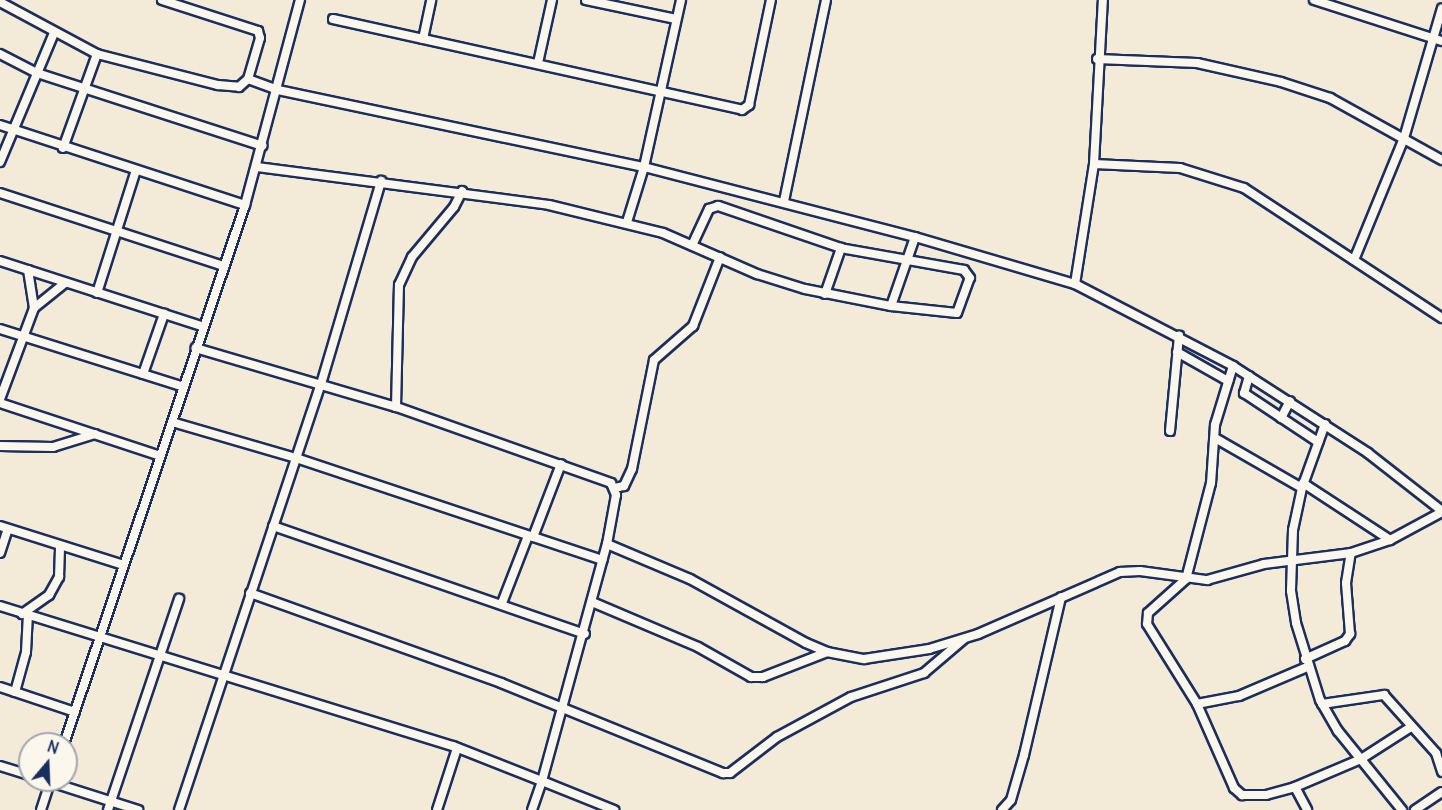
<!DOCTYPE html>
<html>
<head>
<meta charset="utf-8">
<style>
	body { margin:0 }
	#map { position:relative; width:1442px; height:810px; overflow:hidden; background:#f4ead8; font-family:Delius,sans-serif }
	div>[style] { position:absolute }
	.roads { filter:drop-shadow(2px 0 #1b2f5e) drop-shadow(-2px 0 #1b2f5e) drop-shadow(0 2px #1b2f5e) drop-shadow(0 -2px #1b2f5e) }
	.minor>* { height:8px; margin:-4px; padding:0 4px; transform-origin:4px; border-radius:4px; background:#fbf7ec }
	span { translate:-50% -50%; white-space:nowrap; text-align:center; line-height:1.15; -webkit-text-stroke:4.5px #fbf7ec; paint-order:stroke }
	.north { position:absolute; left:18px; top:732px; width:60px; height:60px; box-sizing:border-box; background:#fbf7ec; border:2px solid #a1a7b3; border-radius:50%; rotate:19deg; font-size:16px; font-weight:700; line-height:24px; text-align:center; color:#1b2f5e }
	.north::after { content:''; display:block; margin:auto; width:21px; height:27px; background:#1b2f5e; clip-path:polygon(50% 0,100% 100%,50% 72%,0 100%) }
</style>
</head>
<body>
<div id="map">
	<div class="roads">
		<div class="minor">
			<div style="left:162px;top:0;width:101px;rotate:17.9deg"></div>
			<div style="left:258px;top:31px;width:7px;rotate:74deg"></div>
			<div style="left:260px;top:38px;width:43px;rotate:106.3deg"></div>
			<div style="left:248px;top:79px;width:32px;rotate:20deg"></div>
			<div style="left:278px;top:90px;width:374px;rotate:11.9deg"></div>
			<div style="left:644px;top:167px;width:280px;rotate:14.5deg"></div>
			<div style="left:915px;top:237px;width:167px;rotate:16.4deg"></div>
			<div style="left:1075px;top:284px;width:178px;rotate:27.4deg"></div>
			<div style="left:1233px;top:366px;width:161px;rotate:32.8deg"></div>
			<div style="left:1368px;top:453px;width:94px;rotate:38.1deg"></div>
			<div style="left:586px;top:0;width:92px;rotate:11.9deg"></div>
			<div style="left:1314px;top:0;width:134px;rotate:17.8deg"></div>
			<div style="left:0;top:2px;width:110px;rotate:28.2deg"></div>
			<div style="left:97px;top:54px;width:125px;rotate:14.4deg"></div>
			<div style="left:218px;top:85px;width:21px;rotate:5deg"></div>
			<div style="left:239px;top:87px;width:12px;rotate:-42deg"></div>
			<div style="left:333px;top:19px;width:419px;rotate:12.5deg"></div>
			<div style="left:742px;top:110px;width:9px;rotate:-36deg"></div>
			<div style="left:749px;top:105px;width:107px;rotate:-78.2deg"></div>
			<div style="left:423px;top:39px;width:40px;rotate:-78deg"></div>
			<div style="left:0;top:54px;width:42px;rotate:27.2deg"></div>
			<div style="left:37px;top:73px;width:237px;rotate:17.9deg"></div>
			<div style="left:1097px;top:59px;width:100px;rotate:2.3deg"></div>
			<div style="left:1197px;top:63px;width:86px;rotate:12.7deg"></div>
			<div style="left:1281px;top:82px;width:52px;rotate:18.1deg"></div>
			<div style="left:1330px;top:98px;width:128px;rotate:29deg"></div>
			<div style="left:538px;top:63px;width:65px;rotate:-77.5deg"></div>
			<div style="left:0;top:125px;width:258px;rotate:18.1deg"></div>
			<div style="left:63px;top:148px;width:100px;rotate:-70.1deg"></div>
			<div style="left:0;top:162px;width:140px;rotate:-67.3deg"></div>
			<div style="left:1094px;top:164px;width:86px;rotate:2.7deg"></div>
			<div style="left:1180px;top:168px;width:67px;rotate:17.4deg"></div>
			<div style="left:1244px;top:188px;width:237px;rotate:33.3deg"></div>
			<div style="left:257px;top:167px;width:294px;rotate:7.4deg"></div>
			<div style="left:549px;top:205px;width:117px;rotate:13.8deg"></div>
			<div style="left:663px;top:233px;width:103px;rotate:23.6deg"></div>
			<div style="left:757px;top:274px;width:50px;rotate:17.4deg"></div>
			<div style="left:805px;top:289px;width:88px;rotate:11.2deg"></div>
			<div style="left:891px;top:306px;width:66px;rotate:6.1deg"></div>
			<div style="left:957px;top:313px;width:37px;rotate:-70deg"></div>
			<div style="left:970px;top:278px;width:10px;rotate:-127deg"></div>
			<div style="left:964px;top:270px;width:125px;rotate:-169.9deg"></div>
			<div style="left:841px;top:248px;width:130px;rotate:-161.1deg"></div>
			<div style="left:718px;top:206px;width:9px;rotate:162deg"></div>
			<div style="left:709px;top:209px;width:40px;rotate:115deg"></div>
			<div style="left:0;top:193px;width:236px;rotate:18.1deg"></div>
			<div style="left:784px;top:201px;width:205px;rotate:-78.2deg"></div>
			<div style="left:627px;top:222px;width:58px;rotate:-72.8deg"></div>
			<div style="left:644px;top:167px;width:171px;rotate:-77.5deg"></div>
			<div style="left:1354px;top:260px;width:132px;rotate:-67.7deg"></div>
			<div style="left:1404px;top:138px;width:135px;rotate:-73.7deg"></div>
			<div style="left:0;top:261px;width:214px;rotate:17.9deg"></div>
			<div style="left:28px;top:270px;width:38px;rotate:81deg"></div>
			<div style="left:1075px;top:284px;width:121px;rotate:-81deg"></div>
			<div style="left:1094px;top:164px;width:164px;rotate:-86.9deg"></div>
			<div style="left:97px;top:293px;width:129px;rotate:-72.4deg"></div>
			<div style="left:825px;top:294px;width:49px;rotate:-70.8deg"></div>
			<div style="left:891px;top:306px;width:73px;rotate:-70.8deg"></div>
			<div style="left:0;top:329px;width:193px;rotate:17.5deg"></div>
			<div style="left:1177px;top:352px;width:59px;rotate:29.6deg"></div>
			<div style="left:1233px;top:366px;width:62px;rotate:107deg"></div>
			<div style="left:1215px;top:425px;width:58px;rotate:93.9deg"></div>
			<div style="left:1211px;top:483px;width:99px;rotate:104.6deg"></div>
			<div style="left:1186px;top:579px;width:51px;rotate:138.2deg"></div>
			<div style="left:1148px;top:613px;width:11px;rotate:95deg"></div>
			<div style="left:1147px;top:624px;width:94px;rotate:58deg"></div>
			<div style="left:1197px;top:704px;width:92px;rotate:66.2deg"></div>
			<div style="left:1234px;top:788px;width:11px;rotate:41deg"></div>
			<div style="left:1242px;top:795px;width:24px"></div>
			<div style="left:1266px;top:795px;width:30px;rotate:-15deg"></div>
			<div style="left:1295px;top:787px;width:72px;rotate:-23deg"></div>
			<div style="left:1361px;top:759px;width:59px;rotate:-32.6deg"></div>
			<div style="left:143px;top:374px;width:64px;rotate:-70.7deg"></div>
			<div style="left:1249px;top:376px;width:18px;rotate:106deg"></div>
			<div style="left:1244px;top:393px;width:89px;rotate:33.5deg"></div>
			<div style="left:0;top:399px;width:97px;rotate:-69.5deg"></div>
			<div style="left:34px;top:308px;width:40px;rotate:-39deg"></div>
			<div style="left:0;top:403px;width:169px;rotate:18.3deg"></div>
			<div style="left:396px;top:407px;width:122px;rotate:-88.6deg"></div>
			<div style="left:399px;top:285px;width:31px;rotate:-65deg"></div>
			<div style="left:412px;top:257px;width:65px;rotate:-50deg"></div>
			<div style="left:454px;top:207px;width:18px;rotate:-63deg"></div>
			<div style="left:1281px;top:418px;width:19px;rotate:-62deg"></div>
			<div style="left:172px;top:422px;width:129px;rotate:16.2deg"></div>
			<div style="left:296px;top:458px;width:323px;rotate:18.4deg"></div>
			<div style="left:1325px;top:424px;width:68px;rotate:109.8deg"></div>
			<div style="left:1302px;top:488px;width:43px;rotate:102.1deg"></div>
			<div style="left:1293px;top:530px;width:61px;rotate:91.9deg"></div>
			<div style="left:1291px;top:591px;width:32px;rotate:81deg"></div>
			<div style="left:1296px;top:623px;width:81px;rotate:72.7deg"></div>
			<div style="left:1320px;top:700px;width:36px;rotate:60deg"></div>
			<div style="left:1338px;top:731px;width:102px;rotate:51deg"></div>
			<div style="left:1170px;top:431px;width:96px;rotate:-84.6deg"></div>
			<div style="left:1215px;top:438px;width:100px;rotate:29.9deg"></div>
			<div style="left:0;top:446px;width:53px;rotate:1.1deg"></div>
			<div style="left:53px;top:447px;width:44px;rotate:-17.2deg"></div>
			<div style="left:1303px;top:483px;width:104px;rotate:33.2deg"></div>
			<div style="left:615px;top:488px;width:9px;rotate:-13deg"></div>
			<div style="left:624px;top:486px;width:19px;rotate:-65deg"></div>
			<div style="left:632px;top:469px;width:111px;rotate:-78.6deg"></div>
			<div style="left:654px;top:360px;width:52px;rotate:-41.1deg"></div>
			<div style="left:693px;top:326px;width:74px;rotate:-68.6deg"></div>
			<div style="left:0;top:526px;width:130px;rotate:17.5deg"></div>
			<div style="left:273px;top:526px;width:330px;rotate:19.1deg"></div>
			<div style="left:533px;top:537px;width:78px;rotate:-69deg"></div>
			<div style="left:607px;top:544px;width:90px;rotate:22.9deg"></div>
			<div style="left:690px;top:579px;width:132px;rotate:28.9deg"></div>
			<div style="left:806px;top:643px;width:23px;rotate:23deg"></div>
			<div style="left:827px;top:652px;width:38px;rotate:11deg"></div>
			<div style="left:864px;top:659px;width:66px;rotate:-8.7deg"></div>
			<div style="left:929px;top:649px;width:51px;rotate:-17deg"></div>
			<div style="left:978px;top:634px;width:155px;rotate:-23.6deg"></div>
			<div style="left:1120px;top:572px;width:20px;rotate:-3deg"></div>
			<div style="left:1140px;top:571px;width:68px;rotate:7.7deg"></div>
			<div style="left:1207px;top:580px;width:59px;rotate:-15.7deg"></div>
			<div style="left:1264px;top:564px;width:88px;rotate:-7.2deg"></div>
			<div style="left:1351px;top:553px;width:41px;rotate:-18.4deg"></div>
			<div style="left:1390px;top:540px;width:59px;rotate:-28.3deg"></div>
			<div style="left:0;top:553px;width:25px;rotate:-72deg"></div>
			<div style="left:250px;top:593px;width:267px;rotate:19.7deg"></div>
			<div style="left:501px;top:683px;width:240px;rotate:22.1deg"></div>
			<div style="left:723px;top:773px;width:7px"></div>
			<div style="left:730px;top:773px;width:59px;rotate:-37.5deg"></div>
			<div style="left:777px;top:737px;width:84px;rotate:-28.4deg"></div>
			<div style="left:851px;top:697px;width:77px;rotate:-18.2deg"></div>
			<div style="left:924px;top:673px;width:52px;rotate:-40.4deg"></div>
			<div style="left:592px;top:602px;width:115px;rotate:23deg"></div>
			<div style="left:698px;top:647px;width:61px;rotate:29.5deg"></div>
			<div style="left:751px;top:677px;width:12px"></div>
			<div style="left:763px;top:677px;width:69px;rotate:-21.3deg"></div>
			<div style="left:502px;top:603px;width:72px;rotate:-68.8deg"></div>
			<div style="left:0;top:606px;width:474px;rotate:17.2deg"></div>
			<div style="left:453px;top:746px;width:96px;rotate:21.5deg"></div>
			<div style="left:542px;top:781px;width:246px;rotate:-74.7deg"></div>
			<div style="left:607px;top:544px;width:50px;rotate:-79.6deg"></div>
			<div style="left:616px;top:495px;width:13px;rotate:-113deg"></div>
			<div style="left:611px;top:483px;width:228px;rotate:-160.5deg"></div>
			<div style="left:396px;top:407px;width:209px;rotate:-163.6deg"></div>
			<div style="left:22px;top:614px;width:33px;rotate:-35deg"></div>
			<div style="left:49px;top:595px;width:21px;rotate:-61deg"></div>
			<div style="left:59px;top:577px;width:30px;rotate:-88deg"></div>
			<div style="left:1305px;top:659px;width:44px;rotate:-24.2deg"></div>
			<div style="left:1345px;top:641px;width:9px;rotate:-54deg"></div>
			<div style="left:1350px;top:634px;width:51px;rotate:-94.5deg"></div>
			<div style="left:1346px;top:583px;width:30px;rotate:-81deg"></div>
			<div style="left:0;top:687px;width:79px;rotate:18.4deg"></div>
			<div style="left:15px;top:692px;width:41px;rotate:-74.6deg"></div>
			<div style="left:26px;top:652px;width:36px;rotate:-87deg"></div>
			<div style="left:1197px;top:704px;width:43px;rotate:-10.8deg"></div>
			<div style="left:1239px;top:696px;width:74px;rotate:-23.1deg"></div>
			<div style="left:1322px;top:704px;width:63px;rotate:-8.3deg"></div>
			<div style="left:1384px;top:695px;width:78px;rotate:48.1deg"></div>
			<div style="left:1436px;top:753px;width:20px;rotate:72deg"></div>
			<div style="left:64px;top:744px;width:569px;rotate:-71.44deg"></div>
			<div style="left:245px;top:205px;width:212px;rotate:-75deg"></div>
			<div style="left:0;top:766px;width:31px;rotate:17deg"></div>
			<div style="left:44px;top:780px;width:99px;rotate:17.7deg"></div>
			<div style="left:1295px;top:787px;width:26px;rotate:62deg"></div>
			<div style="left:41px;top:810px;width:32px;rotate:-72deg"></div>
			<div style="left:108px;top:810px;width:223px;rotate:-71.4deg"></div>
			<div style="left:179px;top:810px;width:449px;rotate:-71.6deg"></div>
			<div style="left:321px;top:384px;width:212px;rotate:-73.5deg"></div>
			<div style="left:437px;top:810px;width:65px;rotate:-72.1deg"></div>
			<div style="left:532px;top:810px;width:31px;rotate:-71deg"></div>
			<div style="left:542px;top:781px;width:78px;rotate:21.9deg"></div>
			<div style="left:1002px;top:810px;width:13px;rotate:-48deg"></div>
			<div style="left:1011px;top:800px;width:47px;rotate:-73.9deg"></div>
			<div style="left:1024px;top:755px;width:162px;rotate:-76.8deg"></div>
			<div style="left:1415px;top:810px;width:32px;rotate:-34deg"></div>
		</div>
	</div>
	<div class="north">N</div>
</div>
</body>
</html>
